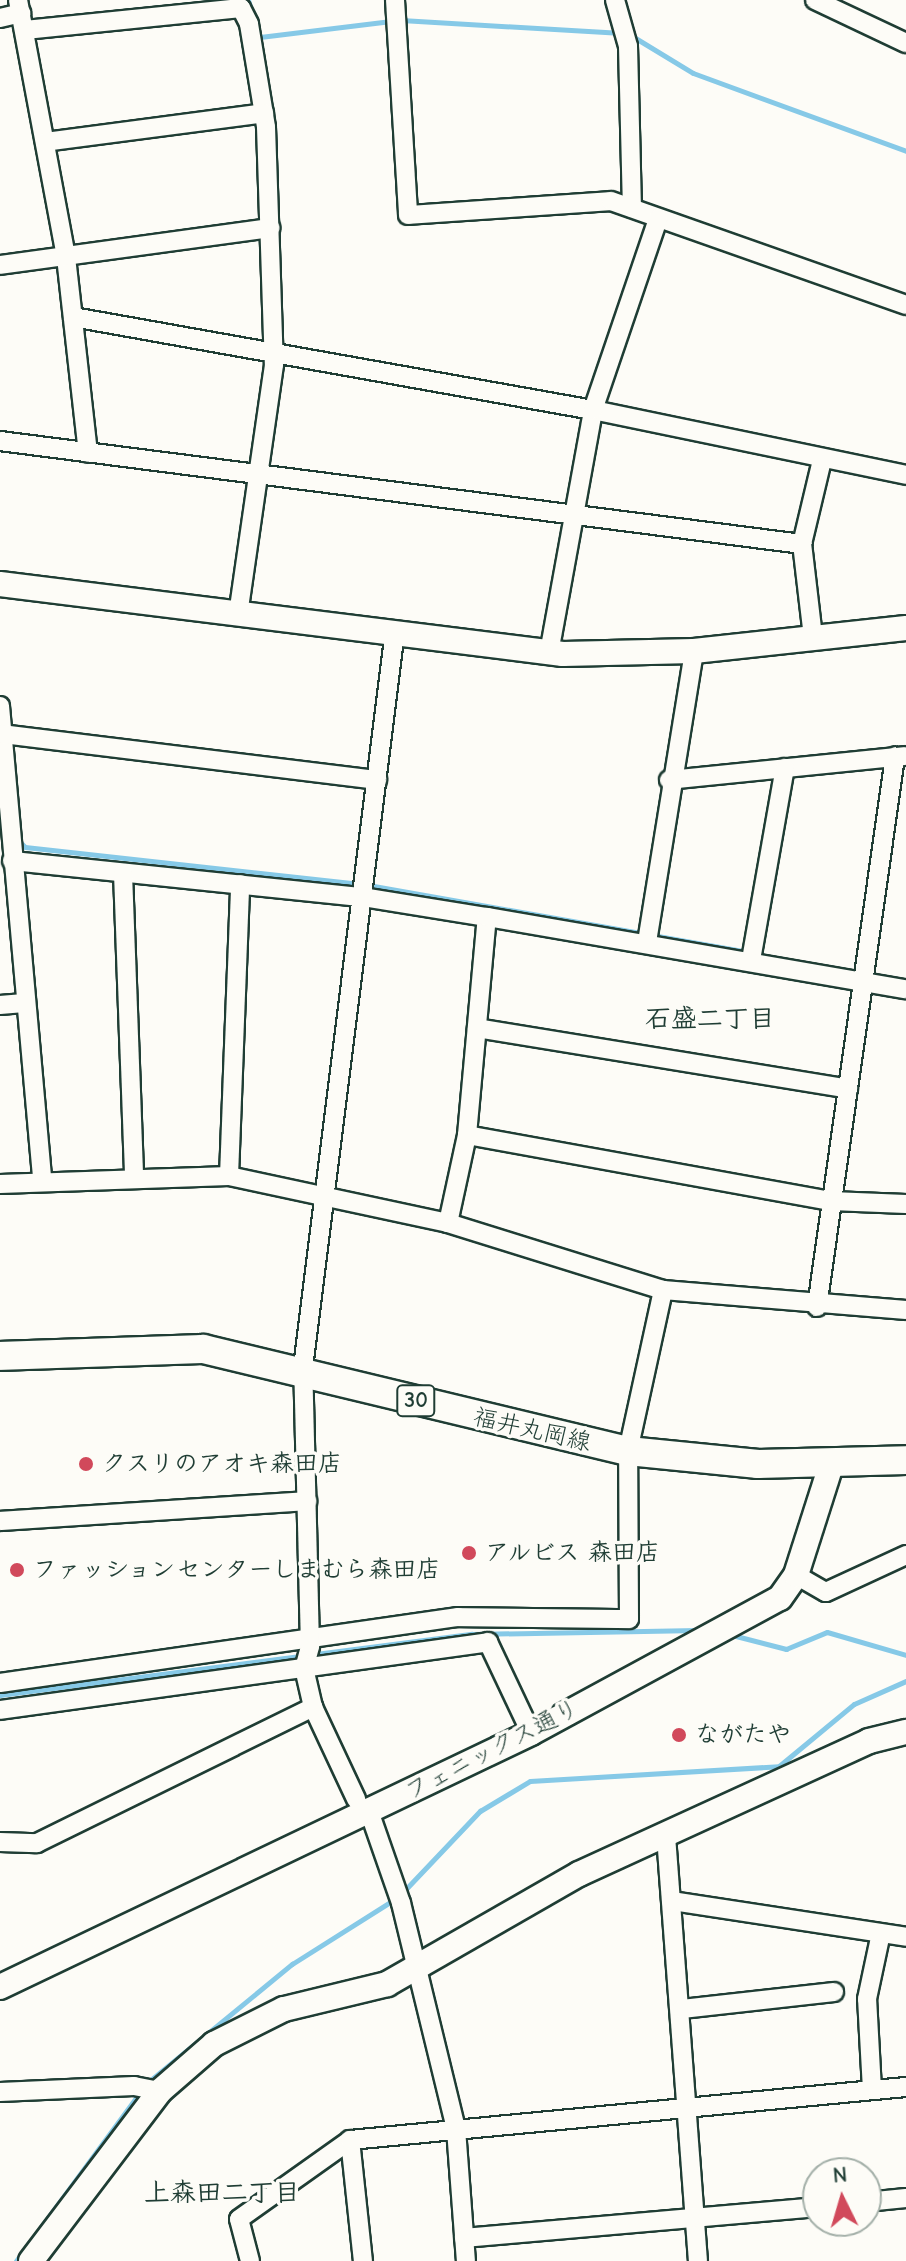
<!DOCTYPE html>
<html>
<head>
<meta charset="utf-8">
<style>
	body { margin:0 }
	#map { position:relative; width:906px; height:2261px; overflow:hidden; background:#fdfcf7; font-family:"Comic Neue","Klee One",sans-serif }
	div>[style] { position:absolute }
	.stream>* { height:5px; margin:-2.5px; padding:0 2.5px; transform-origin:2.5px; border-radius:2.5px; background:#86c9e7 }
	.roads { filter:drop-shadow(2px 0 #1f3d34) drop-shadow(-2px 0 #1f3d34) drop-shadow(0 2px #1f3d34) drop-shadow(0 -2px #1f3d34) }
	.street>* { height:18px; margin:-9px; padding:0 9px; transform-origin:9px; border-radius:9px; background:#fdfcf7 }
	.secondary>* { height:24px; margin:-12px; padding:0 12px; transform-origin:12px; border-radius:12px; background:#fdfcf7 }
	.primary>* { height:28px; margin:-14px; padding:0 14px; transform-origin:14px; border-radius:14px; background:#fdfcf7 }
	.dots>* { width:22px; height:22px; translate:-50% -50%; box-sizing:border-box; border:4px solid #fdfcf7; border-radius:50% }
	span { translate:-50% -50%; white-space:nowrap; text-align:center; line-height:1.15; -webkit-text-stroke:7px #fdfcf7; paint-order:stroke }
	.shield-label span { padding:2px 6px; background:#fdfcf7; border:2px solid; border-radius:6px; -webkit-text-stroke-width:0 }
	.shield-label { font-size:22px; color:#1f3d34; font-weight:700 }
	.street-label { font-size:24px; color:#1f3d34 }
	.poi-label { font-size:24px; color:#1f3d34; font-weight:700 }
	.left { translate:0 -50%; text-align:left }
	.neighbourhood-label { font-size:26px; color:#1f3d34; font-weight:700 }
	.north { position:absolute; left:802px; top:2157px; width:80px; height:80px; box-sizing:border-box; background:#fdfcf7; border:2px solid #a4b0a9; border-radius:50%; rotate:355deg; font-size:22px; font-weight:700; line-height:32px; text-align:center; color:#1f3d34 }
	.north::after { content:''; display:block; margin:auto; width:28px; height:36px; background:#d1495b; clip-path:polygon(50% 0,100% 100%,50% 72%,0 100%) }
</style>
</head>
<body>
<div id="map">
	<div class="stream">
		<div style="left:248px;top:0;width:39px;rotate:72deg"></div>
		<div style="left:260px;top:37px;width:132px;rotate:-7deg"></div>
		<div style="left:401px;top:20px;width:217px;rotate:3.4deg"></div>
		<div style="left:632px;top:36px;width:71px;rotate:31.2deg"></div>
		<div style="left:693px;top:73px;width:227px;rotate:20.1deg"></div>
		<div style="left:17px;top:839px;width:11px;rotate:45deg"></div>
		<div style="left:25px;top:847px;width:335px;rotate:6.3deg"></div>
		<div style="left:368px;top:885px;width:386px;rotate:10deg"></div>
		<div style="left:732px;top:1635px;width:56px;rotate:14.5deg"></div>
		<div style="left:786px;top:1649px;width:44px;rotate:-22.5deg"></div>
		<div style="left:827px;top:1632px;width:82px;rotate:16.2deg"></div>
		<div style="left:0;top:1695px;width:476px;rotate:-7.4deg"></div>
		<div style="left:472px;top:1634px;width:226px;rotate:-1deg"></div>
		<div style="left:403px;top:1892px;width:112px;rotate:-46.5deg"></div>
		<div style="left:480px;top:1811px;width:58px;rotate:-31deg"></div>
		<div style="left:530px;top:1781px;width:249px;rotate:-3.4deg"></div>
		<div style="left:779px;top:1766px;width:97px;rotate:-39.6deg"></div>
		<div style="left:854px;top:1704px;width:57px;rotate:-23.9deg"></div>
		<div style="left:147px;top:2083px;width:188px;rotate:-39.4deg"></div>
		<div style="left:292px;top:1964px;width:122px;rotate:-32.3deg"></div>
		<div style="left:16px;top:2261px;width:211px;rotate:-53.7deg"></div>
	</div>
	<div class="roads">
		<div class="street">
			<div style="left:18px;top:0;width:261px;rotate:79.4deg"></div>
			<div style="left:66px;top:257px;width:197px;rotate:83.6deg"></div>
			<div style="left:395px;top:0;width:215px;rotate:86.5deg"></div>
			<div style="left:408px;top:215px;width:203px;rotate:-3.9deg"></div>
			<div style="left:611px;top:201px;width:313px;rotate:19.4deg"></div>
			<div style="left:615px;top:0;width:48px;rotate:74.2deg"></div>
			<div style="left:628px;top:46px;width:162px;rotate:88.6deg"></div>
			<div style="left:815px;top:0;width:101px;rotate:25.3deg"></div>
			<div style="left:0;top:18px;width:22px;rotate:-13deg"></div>
			<div style="left:25px;top:30px;width:217px;rotate:-5.8deg"></div>
			<div style="left:241px;top:8px;width:18px;rotate:63deg"></div>
			<div style="left:249px;top:24px;width:104px;rotate:80.6deg"></div>
			<div style="left:266px;top:127px;width:238px;rotate:88.1deg"></div>
			<div style="left:274px;top:365px;width:252px;rotate:98.2deg"></div>
			<div style="left:45px;top:142px;width:221px;rotate:-7.5deg"></div>
			<div style="left:0;top:265px;width:273px;rotate:-7.8deg"></div>
			<div style="left:73px;top:317px;width:528px;rotate:10.14deg"></div>
			<div style="left:593px;top:410px;width:320px;rotate:11.7deg"></div>
			<div style="left:0;top:441px;width:809px;rotate:7.32deg"></div>
			<div style="left:813px;top:637px;width:94px;rotate:-96.7deg"></div>
			<div style="left:802px;top:544px;width:86px;rotate:-76.6deg"></div>
			<div style="left:549px;top:653px;width:247px;rotate:-79.7deg"></div>
			<div style="left:593px;top:410px;width:202px;rotate:-71.2deg"></div>
			<div style="left:0;top:706px;width:477px;rotate:84.9deg"></div>
			<div style="left:2px;top:734px;width:378px;rotate:7deg"></div>
			<div style="left:669px;top:780px;width:237px;rotate:-5.8deg"></div>
			<div style="left:12px;top:861px;width:353px;rotate:5.9deg"></div>
			<div style="left:363px;top:897px;width:126px;rotate:9.2deg"></div>
			<div style="left:123px;top:873px;width:303px;rotate:87.9deg"></div>
			<div style="left:647px;top:942px;width:295px;rotate:-80.8deg"></div>
			<div style="left:751px;top:960px;width:195px;rotate:-80deg"></div>
			<div style="left:0;top:1005px;width:21px;rotate:-5deg"></div>
			<div style="left:477px;top:1028px;width:376px;rotate:9.3deg"></div>
			<div style="left:467px;top:1135px;width:370px;rotate:10.3deg"></div>
			<div style="left:831px;top:1201px;width:75px;rotate:2.3deg"></div>
			<div style="left:229px;top:1176px;width:292px;rotate:-87.8deg"></div>
			<div style="left:0;top:1184px;width:229px;rotate:-2deg"></div>
			<div style="left:229px;top:1176px;width:224px;rotate:12.1deg"></div>
			<div style="left:448px;top:1223px;width:225px;rotate:17.3deg"></div>
			<div style="left:663px;top:1290px;width:244px;rotate:4.7deg"></div>
			<div style="left:448px;top:1223px;width:90px;rotate:-77.8deg"></div>
			<div style="left:467px;top:1135px;width:219px;rotate:-84.8deg"></div>
			<div style="left:487px;top:917px;width:425px;rotate:9.8deg"></div>
			<div style="left:817px;top:1307px;width:556px;rotate:-81.93deg"></div>
			<div style="left:0;top:1521px;width:308px;rotate:-3.7deg"></div>
			<div style="left:796px;top:1575px;width:34px;rotate:30deg"></div>
			<div style="left:826px;top:1592px;width:88px;rotate:-24.8deg"></div>
			<div style="left:0;top:1683px;width:463px;rotate:-8.2deg"></div>
			<div style="left:458px;top:1617px;width:171px;rotate:0.7deg"></div>
			<div style="left:629px;top:1619px;width:168px;rotate:-90.3deg"></div>
			<div style="left:628px;top:1451px;width:165px;rotate:-77.7deg"></div>
			<div style="left:313px;top:1707px;width:39px;rotate:-103deg"></div>
			<div style="left:304px;top:1669px;width:24px;rotate:-75deg"></div>
			<div style="left:310px;top:1646px;width:278px;rotate:-91.4deg"></div>
			<div style="left:303px;top:1368px;width:736px;rotate:-82.89deg"></div>
			<div style="left:0;top:1710px;width:493px;rotate:-7.9deg"></div>
			<div style="left:488px;top:1642px;width:101px;rotate:64.7deg"></div>
			<div style="left:369px;top:1811px;width:97px;rotate:70.8deg"></div>
			<div style="left:401px;top:1903px;width:233px;rotate:76.3deg"></div>
			<div style="left:456px;top:2129px;width:132px;rotate:85.7deg"></div>
			<div style="left:666px;top:1836px;width:426px;rotate:85.7deg"></div>
			<div style="left:0;top:1842px;width:37px;rotate:2deg"></div>
			<div style="left:37px;top:1843px;width:308px;rotate:-26.2deg"></div>
			<div style="left:313px;top:1707px;width:102px;rotate:64.9deg"></div>
			<div style="left:672px;top:1901px;width:237px;rotate:8.7deg"></div>
			<div style="left:682px;top:2009px;width:153px;rotate:-6.4deg"></div>
			<div style="left:872px;top:2090px;width:91px;rotate:-93.1deg"></div>
			<div style="left:867px;top:1999px;width:67px;rotate:-78deg"></div>
			<div style="left:0;top:2092px;width:134px;rotate:-2.6deg"></div>
			<div style="left:134px;top:2086px;width:26px;rotate:11deg"></div>
			<div style="left:350px;top:2140px;width:122px;rotate:83.9deg"></div>
			<div style="left:866px;top:2202px;width:40px;rotate:-5.7deg"></div>
			<div style="left:464px;top:2238px;width:355px;rotate:-5deg"></div>
			<div style="left:250px;top:2261px;width:43px;rotate:-104.7deg"></div>
			<div style="left:239px;top:2219px;width:136px;rotate:-35.4deg"></div>
			<div style="left:350px;top:2140px;width:559px;rotate:-5.45deg"></div>
		</div>
		<div class="secondary">
			<div style="left:0;top:584px;width:567px;rotate:7.09deg"></div>
			<div style="left:563px;top:654px;width:131px;rotate:-1.3deg"></div>
			<div style="left:694px;top:651px;width:213px;rotate:-6.2deg"></div>
			<div style="left:0;top:1987px;width:589px;rotate:-25.56deg"></div>
			<div style="left:531px;top:1733px;width:283px;rotate:-28.5deg"></div>
			<div style="left:780px;top:1598px;width:28px;rotate:-55deg"></div>
			<div style="left:796px;top:1575px;width:119px;rotate:-72.3deg"></div>
			<div style="left:31px;top:2261px;width:213px;rotate:-52.8deg"></div>
			<div style="left:160px;top:2091px;width:72px;rotate:-41deg"></div>
			<div style="left:214px;top:2044px;width:78px;rotate:-26.6deg"></div>
			<div style="left:284px;top:2009px;width:106px;rotate:-13.6deg"></div>
			<div style="left:387px;top:1984px;width:221px;rotate:-29.8deg"></div>
			<div style="left:579px;top:1874px;width:319px;rotate:-24.6deg"></div>
			<div style="left:869px;top:1741px;width:38px;rotate:-14deg"></div>
		</div>
		<div class="primary">
			<div style="left:0;top:1356px;width:203px;rotate:-2deg"></div>
			<div style="left:203px;top:1349px;width:437px;rotate:13.5deg"></div>
			<div style="left:628px;top:1451px;width:131px;rotate:5.7deg"></div>
			<div style="left:758px;top:1464px;width:148px;rotate:-1.5deg"></div>
		</div>
	</div>
	<div class="dots">
		<div style="left:86px;top:1464px;background:#d1495b"></div>
		<div style="left:469px;top:1553px;background:#d1495b"></div>
		<div style="left:17px;top:1570px;background:#d1495b"></div>
		<div style="left:679px;top:1735px;background:#d1495b"></div>
	</div>
	<div class="shield-label">
		<span style="left:416px;top:1401px">30</span>
	</div>
	<div class="street-label">
		<span style="left:532px;top:1430px;rotate:13deg">福井丸岡線</span>
		<span style="left:492px;top:1750px;rotate:-27deg">フェニックス通り</span>
	</div>
	<div class="poi-label">
		<span class="left" style="left:102px;top:1464px">クスリのアオキ森田店</span>
		<span class="left" style="left:485px;top:1553px">アルビス 森田店</span>
		<span class="left" style="left:33px;top:1570px">ファッションセンターしまむら森田店</span>
		<span class="left" style="left:695px;top:1735px">ながたや</span>
	</div>
	<div class="neighbourhood-label">
		<span style="left:710px;top:1020px">石盛二丁目</span>
		<span style="left:222px;top:2194px">上森田二丁目</span>
	</div>
	<div class="north">N</div>
</div>
</body>
</html>
